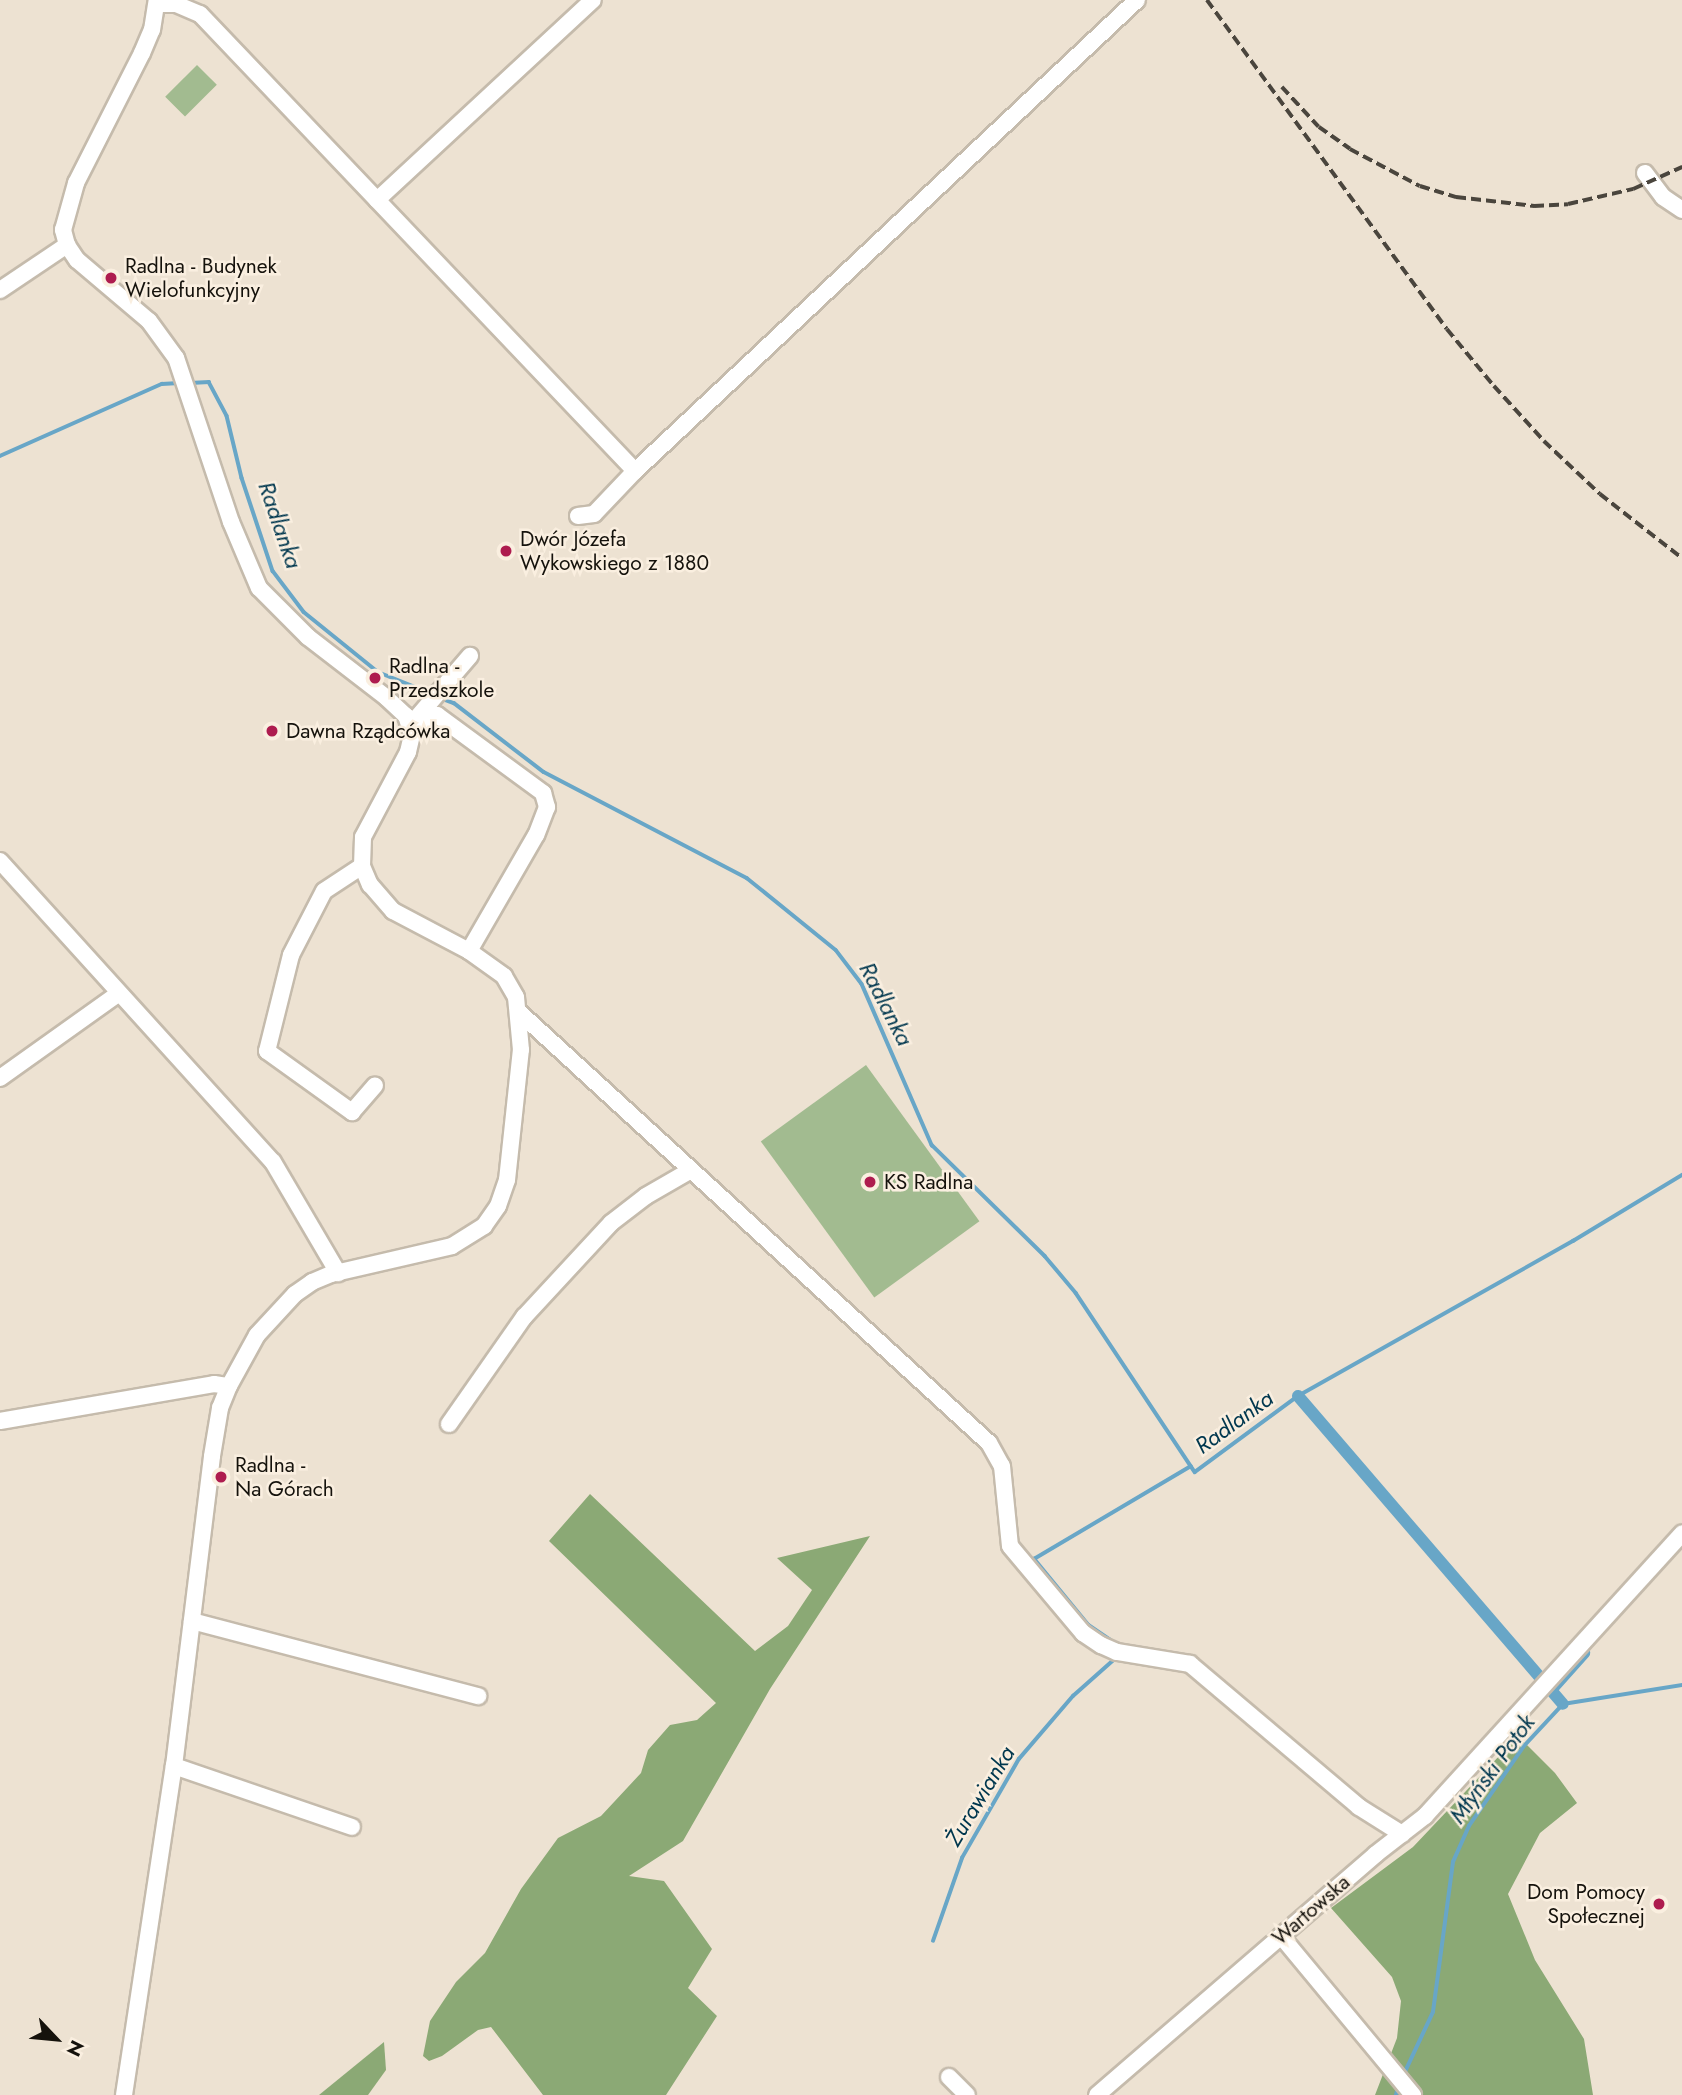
<!DOCTYPE html>
<html>
<head>
<meta charset="utf-8">
<style>
	body { margin:0 }
	#map { position:relative; width:1682px; height:2095px; overflow:hidden; background:#ede2d2; font-family:Jost,sans-serif }
	div>[style] { position:absolute }
	.green>* { inset:0; background:#a2bb90; transform-origin:0 0 }
	.forest>* { inset:0; background:#8ba975 }
	.stream>* { height:3.5px; margin:-1.75px; padding:0 1.75px; transform-origin:1.75px; border-radius:1.75px; background:#68a6c7 }
	.canal>* { height:12px; margin:-6px; padding:0 6px; transform-origin:6px; border-radius:6px; background:#68a6c7 }
	.roads { filter:drop-shadow(2px 0 #c5bbac) drop-shadow(-2px 0 #c5bbac) drop-shadow(0 2px #c5bbac) drop-shadow(0 -2px #c5bbac) }
	.minor>* { height:16px; margin:-8px; padding:0 8px; transform-origin:8px; border-radius:8px; background:#fff }
	.rail>* { height:3.5px; margin-top:-1.75px; transform-origin:0; background:repeating-linear-gradient(90deg,#4a453d 0 10px,transparent 0 15px) }
	.dots>* { width:19px; height:19px; translate:-50% -50%; box-sizing:border-box; border:4px solid #faefe0; border-radius:50% }
	span { translate:-50% -50%; white-space:nowrap; text-align:center; line-height:1.15; -webkit-text-stroke:5px #faefe0; paint-order:stroke }
	.poi-label { font-size:21px; color:#15120c }
	.left { translate:0 -50%; text-align:left }
	.right { translate:-100% -50%; text-align:right }
	.street-label { font-size:21px; color:#15120c }
	.water-label { font-size:23px; color:#00374e; font-style:italic }
	.north { position:absolute; left:21px; top:2004px; width:70px; height:70px; -webkit-text-stroke:5px #faefe0; paint-order:stroke; rotate:116deg; font-size:19px; font-weight:700; line-height:28px; text-align:center; color:#15120c }
	.north::after { content:''; display:block; margin:auto; width:24px; height:32px; background:#15120c; clip-path:polygon(50% 0,100% 100%,50% 72%,0 100%) }
</style>
</head>
<body>
<div id="map">
	<div class="green">
		<div style="left:197px;top:65px;width:28px;height:45px;rotate:45deg"></div>
		<div style="left:866px;top:1065px;width:193px;height:130px;rotate:54deg"></div>
	</div>
	<div class="forest">
		<div style="clip-path:polygon(590px 1494px,755px 1651px,788px 1626px,812px 1590px,777px 1558px,870px 1536px,770px 1689px,683px 1841px,629px 1876px,664px 1881px,712px 1949px,688px 1988px,717px 2016px,666px 2095px,543px 2095px,491px 2027px,478px 2030px,442px 2056px,429px 2061px,423px 2056px,430px 2021px,456px 1982px,485px 1953px,521px 1889px,558px 1838px,601px 1816px,641px 1773px,648px 1750px,670px 1725px,697px 1720px,716px 1703px,549px 1541px)"></div>
		<div style="clip-path:polygon(1518px 1736px,1555px 1773px,1577px 1803px,1540px 1833px,1508px 1894px,1535px 1960px,1584px 2039px,1593px 2095px,1375px 2095px,1397px 2038px,1401px 2001px,1392px 1977px,1331px 1908px,1413px 1847px)"></div>
		<div style="clip-path:polygon(384px 2042px,386px 2070px,368px 2095px,319px 2095px)"></div>
	</div>
	<div class="stream">
		<div style="left:190px;top:383px;width:19px;rotate:-3deg"></div>
		<div style="left:209px;top:382px;width:38px;rotate:62deg"></div>
		<div style="left:227px;top:416px;width:64px;rotate:76.4deg"></div>
		<div style="left:242px;top:478px;width:98px;rotate:71.6deg"></div>
		<div style="left:273px;top:571px;width:51px;rotate:52.9deg"></div>
		<div style="left:304px;top:612px;width:95px;rotate:39deg"></div>
		<div style="left:378px;top:672px;width:56px;rotate:22deg"></div>
		<div style="left:0;top:456px;width:177px;rotate:-24deg"></div>
		<div style="left:162px;top:384px;width:17px;rotate:-3deg"></div>
		<div style="left:440px;top:698px;width:15px;rotate:20deg"></div>
		<div style="left:454px;top:703px;width:113px;rotate:37.5deg"></div>
		<div style="left:544px;top:772px;width:229px;rotate:27.6deg"></div>
		<div style="left:747px;top:878px;width:114px;rotate:39deg"></div>
		<div style="left:836px;top:950px;width:43px;rotate:52.6deg"></div>
		<div style="left:862px;top:984px;width:176px;rotate:66.5deg"></div>
		<div style="left:932px;top:1145px;width:158px;rotate:44.5deg"></div>
		<div style="left:1045px;top:1256px;width:48px;rotate:50deg"></div>
		<div style="left:1076px;top:1293px;width:215px;rotate:56.4deg"></div>
		<div style="left:1195px;top:1472px;width:128px;rotate:-36.4deg"></div>
		<div style="left:1298px;top:1396px;width:316px;rotate:-29.4deg"></div>
		<div style="left:1573px;top:1241px;width:127px;rotate:-31.2deg"></div>
		<div style="left:1113px;top:1642px;width:30px;rotate:-146deg"></div>
		<div style="left:1088px;top:1625px;width:85px;rotate:-129.3deg"></div>
		<div style="left:1034px;top:1559px;width:182px;rotate:-30.6deg"></div>
		<div style="left:933px;top:1941px;width:88px;rotate:-70.7deg"></div>
		<div style="left:962px;top:1858px;width:114px;rotate:-60.1deg"></div>
		<div style="left:1019px;top:1759px;width:83px;rotate:-49.4deg"></div>
		<div style="left:1073px;top:1696px;width:57px;rotate:-41.5deg"></div>
		<div style="left:1404px;top:2074px;width:68px;rotate:-64.9deg"></div>
		<div style="left:1433px;top:2012px;width:151px;rotate:-82.4deg"></div>
		<div style="left:1453px;top:1862px;width:39px;rotate:-66deg"></div>
		<div style="left:1469px;top:1826px;width:97px;rotate:-55.5deg"></div>
		<div style="left:1524px;top:1746px;width:57px;rotate:-47.1deg"></div>
		<div style="left:1563px;top:1704px;width:121px;rotate:-9.1deg"></div>
		<div style="left:1396px;top:2095px;width:11px;rotate:-75deg"></div>
	</div>
	<div class="canal">
		<div style="left:1298px;top:1396px;width:406px;rotate:49.3deg"></div>
		<div style="left:1551px;top:1690px;width:50px;rotate:-48.3deg"></div>
	</div>
	<div class="roads">
		<div class="minor">
			<div style="left:157px;top:4px;width:19px"></div>
			<div style="left:176px;top:4px;width:26px;rotate:23deg"></div>
			<div style="left:200px;top:14px;width:631px;rotate:46.41deg"></div>
			<div style="left:1645px;top:173px;width:30px;rotate:53deg"></div>
			<div style="left:1663px;top:197px;width:23px;rotate:34deg"></div>
			<div style="left:377px;top:200px;width:294px;rotate:-42.8deg"></div>
			<div style="left:0;top:290px;width:81px;rotate:-33.9deg"></div>
			<div style="left:578px;top:516px;width:16px;rotate:-7deg"></div>
			<div style="left:594px;top:514px;width:59px;rotate:-46.4deg"></div>
			<div style="left:635px;top:471px;width:688px;rotate:-43.18deg"></div>
			<div style="left:414px;top:721px;width:86px;rotate:-49.3deg"></div>
			<div style="left:410px;top:725px;width:29px;rotate:-20deg"></div>
			<div style="left:437px;top:715px;width:132px;rotate:36.3deg"></div>
			<div style="left:543px;top:793px;width:15px;rotate:74deg"></div>
			<div style="left:547px;top:807px;width:30px;rotate:111deg"></div>
			<div style="left:536px;top:835px;width:134px;rotate:120deg"></div>
			<div style="left:0;top:861px;width:406px;rotate:47.8deg"></div>
			<div style="left:273px;top:1162px;width:129px;rotate:59.6deg"></div>
			<div style="left:362px;top:866px;width:45px;rotate:146.7deg"></div>
			<div style="left:324px;top:891px;width:72px;rotate:117.3deg"></div>
			<div style="left:291px;top:955px;width:99px;rotate:104deg"></div>
			<div style="left:267px;top:1051px;width:105px;rotate:35.7deg"></div>
			<div style="left:352px;top:1112px;width:35px;rotate:-49deg"></div>
			<div style="left:520px;top:1013px;width:636px;rotate:42.52deg"></div>
			<div style="left:989px;top:1443px;width:26px;rotate:61deg"></div>
			<div style="left:1002px;top:1466px;width:80px;rotate:84.3deg"></div>
			<div style="left:1010px;top:1546px;width:114px;rotate:50deg"></div>
			<div style="left:1083px;top:1633px;width:22px;rotate:34deg"></div>
			<div style="left:1101px;top:1645px;width:17px;rotate:24deg"></div>
			<div style="left:1117px;top:1652px;width:74px;rotate:9.3deg"></div>
			<div style="left:1190px;top:1664px;width:221px;rotate:40.2deg"></div>
			<div style="left:1359px;top:1807px;width:51px;rotate:32.1deg"></div>
			<div style="left:0;top:1078px;width:146px;rotate:-35.5deg"></div>
			<div style="left:0;top:1421px;width:217px;rotate:-9.8deg"></div>
			<div style="left:214px;top:1384px;width:15px;rotate:8deg"></div>
			<div style="left:449px;top:1424px;width:131px;rotate:-55deg"></div>
			<div style="left:524px;top:1317px;width:128px;rotate:-47.2deg"></div>
			<div style="left:611px;top:1223px;width:44px;rotate:-37.6deg"></div>
			<div style="left:646px;top:1196px;width:52px;rotate:-30deg"></div>
			<div style="left:192px;top:1621px;width:296px;rotate:14.7deg"></div>
			<div style="left:174px;top:1766px;width:188px;rotate:18.9deg"></div>
			<div style="left:1281px;top:1936px;width:207px;rotate:50.3deg"></div>
			<div style="left:949px;top:2077px;width:25px;rotate:45deg"></div>
			<div style="left:124px;top:2095px;width:333px;rotate:-81.4deg"></div>
			<div style="left:174px;top:1766px;width:312px;rotate:-83deg"></div>
			<div style="left:212px;top:1456px;width:49px;rotate:-80.5deg"></div>
			<div style="left:220px;top:1408px;width:24px;rotate:-68deg"></div>
			<div style="left:229px;top:1386px;width:58px;rotate:-61.2deg"></div>
			<div style="left:257px;top:1335px;width:56px;rotate:-47.2deg"></div>
			<div style="left:295px;top:1294px;width:21px;rotate:-35deg"></div>
			<div style="left:312px;top:1282px;width:21px;rotate:-23deg"></div>
			<div style="left:331px;top:1274px;width:124px;rotate:-13deg"></div>
			<div style="left:452px;top:1246px;width:38px;rotate:-32deg"></div>
			<div style="left:484px;top:1226px;width:24px;rotate:-55deg"></div>
			<div style="left:498px;top:1206px;width:28px;rotate:-71deg"></div>
			<div style="left:507px;top:1180px;width:131px;rotate:-83.9deg"></div>
			<div style="left:521px;top:1050px;width:53px;rotate:-95.4deg"></div>
			<div style="left:516px;top:997px;width:24px;rotate:-120deg"></div>
			<div style="left:504px;top:976px;width:43px;rotate:-144.5deg"></div>
			<div style="left:469px;top:951px;width:86px;rotate:-152.2deg"></div>
			<div style="left:393px;top:911px;width:35px;rotate:-131deg"></div>
			<div style="left:370px;top:885px;width:21px;rotate:-113deg"></div>
			<div style="left:362px;top:866px;width:29px;rotate:-88deg"></div>
			<div style="left:363px;top:837px;width:96px;rotate:-62.1deg"></div>
			<div style="left:408px;top:752px;width:18px;rotate:-77deg"></div>
			<div style="left:412px;top:734px;width:19px;rotate:-108deg"></div>
			<div style="left:406px;top:716px;width:26px;rotate:-137deg"></div>
			<div style="left:387px;top:698px;width:100px;rotate:-142.3deg"></div>
			<div style="left:308px;top:637px;width:69px;rotate:-135deg"></div>
			<div style="left:259px;top:588px;width:72px;rotate:-113deg"></div>
			<div style="left:231px;top:522px;width:173px;rotate:-108.5deg"></div>
			<div style="left:176px;top:358px;width:46px;rotate:-126.1deg"></div>
			<div style="left:149px;top:321px;width:94px;rotate:-139.7deg"></div>
			<div style="left:77px;top:260px;width:18px;rotate:-124deg"></div>
			<div style="left:67px;top:245px;width:16px;rotate:-105deg"></div>
			<div style="left:63px;top:230px;width:49px;rotate:-74.5deg"></div>
			<div style="left:76px;top:183px;width:146px;rotate:-63.1deg"></div>
			<div style="left:142px;top:53px;width:25px;rotate:-67deg"></div>
			<div style="left:152px;top:30px;width:30px;rotate:-81deg"></div>
			<div style="left:1097px;top:2095px;width:369px;rotate:-40.8deg"></div>
			<div style="left:1376px;top:1854px;width:62px;rotate:-37.8deg"></div>
			<div style="left:1425px;top:1816px;width:382px;rotate:-47.7deg"></div>
		</div>
	</div>
	<div class="rail">
		<div style="left:1207px;top:0;width:407px;rotate:53.9deg"></div>
		<div style="left:1447px;top:329px;width:74px;rotate:50.5deg"></div>
		<div style="left:1494px;top:386px;width:74px;rotate:47.7deg"></div>
		<div style="left:1544px;top:441px;width:77px;rotate:43.4deg"></div>
		<div style="left:1600px;top:494px;width:104px;rotate:38deg"></div>
		<div style="left:1282px;top:87px;width:54px;rotate:47.2deg"></div>
		<div style="left:1319px;top:127px;width:38px;rotate:35deg"></div>
		<div style="left:1350px;top:149px;width:79px;rotate:27.9deg"></div>
		<div style="left:1420px;top:186px;width:38px;rotate:17deg"></div>
		<div style="left:1456px;top:197px;width:79px;rotate:6.6deg"></div>
		<div style="left:1534px;top:206px;width:34px;rotate:-3deg"></div>
		<div style="left:1568px;top:204px;width:67px;rotate:-13deg"></div>
		<div style="left:1633px;top:189px;width:54px;rotate:-24.2deg"></div>
	</div>
	<div class="dots">
		<div style="left:111px;top:278px;background:#ae1c4f"></div>
		<div style="left:506px;top:551px;background:#ae1c4f"></div>
		<div style="left:375px;top:678px;background:#ae1c4f"></div>
		<div style="left:272px;top:731px;background:#ae1c4f"></div>
		<div style="left:870px;top:1182px;background:#ae1c4f"></div>
		<div style="left:221px;top:1477px;background:#ae1c4f"></div>
		<div style="left:1659px;top:1904px;background:#ae1c4f"></div>
	</div>
	<div class="poi-label">
		<span class="left" style="left:125px;top:278px">Radlna - Budynek<br>Wielofunkcyjny</span>
		<span class="left" style="left:520px;top:551px">Dwór Józefa<br>Wykowskiego z 1880</span>
		<span class="left" style="left:389px;top:678px">Radlna -<br>Przedszkole</span>
		<span class="left" style="left:286px;top:731px">Dawna Rządcówka</span>
		<span class="left" style="left:884px;top:1182px">KS Radlna</span>
		<span class="left" style="left:235px;top:1477px">Radlna -<br>Na Górach</span>
		<span class="right" style="left:1645px;top:1904px">Dom Pomocy<br>Społecznej</span>
	</div>
	<div class="street-label">
		<span style="left:1311px;top:1910px;rotate:-41deg">Wartowska</span>
	</div>
	<div class="water-label">
		<span style="left:280px;top:525px;rotate:71deg">Radlanka</span>
		<span style="left:886px;top:1004px;rotate:63deg">Radlanka</span>
		<span style="left:1234px;top:1422px;rotate:-36deg">Radlanka</span>
		<span style="left:1492px;top:1769px;rotate:-54deg">Młyński Potok</span>
		<span style="left:980px;top:1796px;rotate:-59deg">Żurawianka</span>
	</div>
	<div class="north">N</div>
</div>
</body>
</html>
